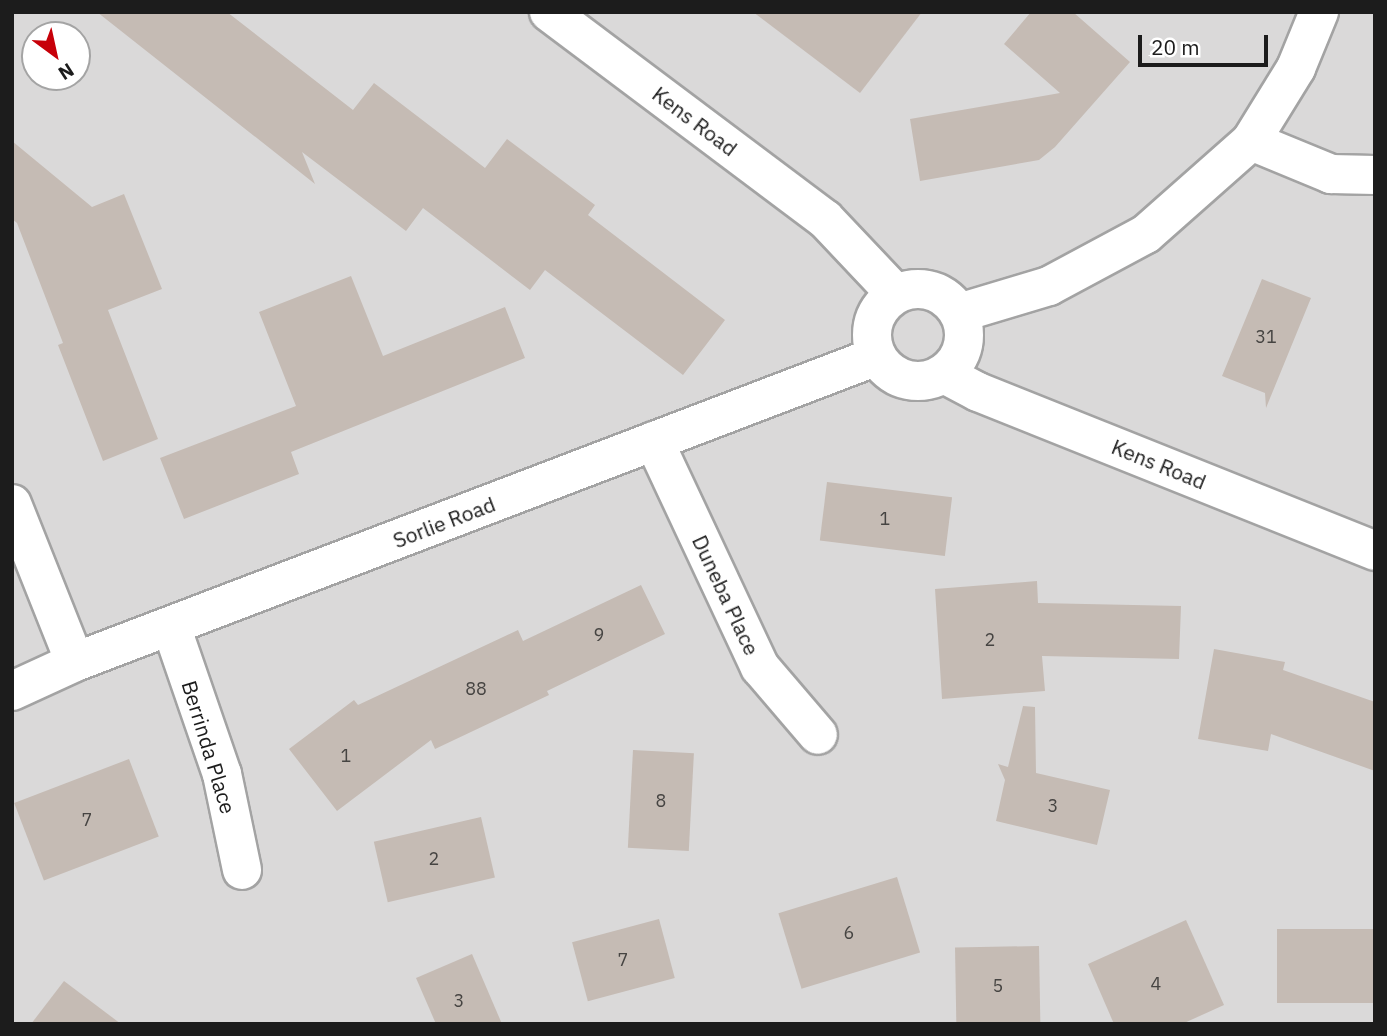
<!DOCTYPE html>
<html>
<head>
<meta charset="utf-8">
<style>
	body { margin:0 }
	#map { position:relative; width:1387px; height:1036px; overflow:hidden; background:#eee9e1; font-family:"IBM Plex Sans",sans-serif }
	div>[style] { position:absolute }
	.residential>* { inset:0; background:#dad9d9 }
	.building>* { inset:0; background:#c5bbb4; transform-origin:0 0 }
	.roads { filter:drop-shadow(2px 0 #a3a3a3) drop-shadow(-2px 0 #a3a3a3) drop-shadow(0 2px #a3a3a3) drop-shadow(0 -2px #a3a3a3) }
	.minor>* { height:38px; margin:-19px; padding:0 19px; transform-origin:19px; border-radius:19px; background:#fff }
	.minor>.ring { margin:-19px; padding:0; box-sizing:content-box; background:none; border:38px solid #fff; border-radius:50% }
	span { translate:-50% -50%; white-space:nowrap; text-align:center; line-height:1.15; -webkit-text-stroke:6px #fff; paint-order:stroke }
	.number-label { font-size:18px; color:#464442 }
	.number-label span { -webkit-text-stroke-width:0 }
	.street-label { font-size:21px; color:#1c1c1c }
	.frame { position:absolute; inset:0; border:14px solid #1c1c1c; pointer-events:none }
	.north { position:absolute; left:21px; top:21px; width:70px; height:70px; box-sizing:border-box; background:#fff; border:2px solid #a4a4a4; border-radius:50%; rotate:147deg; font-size:19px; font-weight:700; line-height:28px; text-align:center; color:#1c1c1c }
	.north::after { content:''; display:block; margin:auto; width:24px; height:32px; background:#c70009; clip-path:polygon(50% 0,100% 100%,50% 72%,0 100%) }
	.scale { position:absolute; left:1138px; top:35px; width:130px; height:32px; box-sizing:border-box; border:4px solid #1c1c1c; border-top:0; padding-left:9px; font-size:21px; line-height:24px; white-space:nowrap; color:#1c1c1c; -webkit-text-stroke:5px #fff; paint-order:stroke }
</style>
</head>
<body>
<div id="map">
	<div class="residential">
		<div style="clip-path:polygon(evenodd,12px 12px,1375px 12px,1375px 1024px,12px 1024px,12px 12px,35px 35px,77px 35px,77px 77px,35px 77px,35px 35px)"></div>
	</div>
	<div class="building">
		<div style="clip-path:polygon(97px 12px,227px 12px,353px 110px,374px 83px,485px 168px,507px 139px,595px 205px,588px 215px,725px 320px,683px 375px,545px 270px,530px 290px,423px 208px,406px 231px,302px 152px,315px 184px)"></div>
		<div style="clip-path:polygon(753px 12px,922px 12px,860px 93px)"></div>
		<div style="clip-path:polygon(1031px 12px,1073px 12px,1130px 62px,1055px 147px,1039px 160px,920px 181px,910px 119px,1060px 93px,1004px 44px)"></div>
		<div style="clip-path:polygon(12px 141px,92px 207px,124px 194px,162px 289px,108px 310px,158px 439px,103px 461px,58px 345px,63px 343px,17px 223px,12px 219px)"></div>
		<div style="clip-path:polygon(351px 276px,383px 356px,505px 307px,525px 358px,291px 452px,299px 474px,184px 519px,160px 458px,296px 406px,259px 312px)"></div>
		<div style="clip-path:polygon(1262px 279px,1311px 298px,1266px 408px,1265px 393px,1222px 376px)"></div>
		<div style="left:827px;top:482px;width:126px;height:59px;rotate:7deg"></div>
		<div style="clip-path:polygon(1037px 581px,1038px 603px,1181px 606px,1179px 659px,1042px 656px,1045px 691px,942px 699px,935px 589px)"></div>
		<div style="clip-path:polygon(641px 585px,665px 634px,547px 691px,549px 695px,435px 749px,431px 740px,337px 811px,289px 749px,354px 700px,358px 705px,518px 630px,523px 641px)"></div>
		<div style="clip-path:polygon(1214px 649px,1285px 662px,1283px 670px,1375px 702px,1375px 771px,1271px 734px,1268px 751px,1198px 739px)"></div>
		<div style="clip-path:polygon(1023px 706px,1035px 707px,1036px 773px,1110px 790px,1097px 845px,996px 821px,1005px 780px,998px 764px,1008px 767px)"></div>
		<div style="left:633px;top:750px;width:61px;height:98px;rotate:3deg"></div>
		<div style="left:129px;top:759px;width:83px;height:123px;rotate:69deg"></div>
		<div style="left:481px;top:817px;width:62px;height:110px;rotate:77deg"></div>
		<div style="left:897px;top:877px;width:79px;height:124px;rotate:73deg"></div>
		<div style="left:659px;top:919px;width:61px;height:90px;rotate:75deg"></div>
		<div style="clip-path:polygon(1186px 920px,1224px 1005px,1182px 1024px,1114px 1024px,1088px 964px)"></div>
		<div style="left:1375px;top:929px;width:74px;height:98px;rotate:90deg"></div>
		<div style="left:1039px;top:946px;width:78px;height:84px;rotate:89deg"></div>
		<div style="clip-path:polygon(472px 954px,502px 1024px,436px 1024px,416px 978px)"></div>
		<div style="clip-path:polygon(64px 981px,121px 1024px,31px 1024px)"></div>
	</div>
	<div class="roads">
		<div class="minor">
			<div style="left:549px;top:12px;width:345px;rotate:36.9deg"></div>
			<div style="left:825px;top:219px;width:103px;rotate:46.6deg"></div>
			<div style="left:1251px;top:141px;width:87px;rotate:22.4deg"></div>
			<div style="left:1331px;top:174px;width:44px;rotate:1.3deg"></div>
			<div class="ring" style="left:872px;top:289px;width:54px;height:54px"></div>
			<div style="left:959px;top:313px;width:94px;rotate:-16.7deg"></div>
			<div style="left:1049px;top:286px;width:110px;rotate:-28.2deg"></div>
			<div style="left:1146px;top:234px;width:140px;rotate:-41.5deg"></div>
			<div style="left:1251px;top:141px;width:86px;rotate:-58.3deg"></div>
			<div style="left:1296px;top:68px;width:61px;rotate:-67.7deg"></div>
			<div style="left:944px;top:374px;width:38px;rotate:28deg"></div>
			<div style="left:978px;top:392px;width:428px;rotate:21.8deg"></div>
			<div style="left:654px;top:441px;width:250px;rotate:64.9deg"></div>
			<div style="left:760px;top:667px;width:89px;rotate:49.5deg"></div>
			<div style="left:12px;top:504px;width:170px;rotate:68.3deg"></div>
			<div style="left:171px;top:626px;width:157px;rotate:71deg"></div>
			<div style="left:222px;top:774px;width:98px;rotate:78.2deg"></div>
			<div style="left:12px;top:691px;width:69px;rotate:-24.7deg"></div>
			<div style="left:75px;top:662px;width:858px;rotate:-20.88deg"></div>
		</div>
	</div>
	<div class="number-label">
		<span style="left:1266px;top:337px">31</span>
		<span style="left:885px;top:519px">1</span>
		<span style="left:599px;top:635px">9</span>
		<span style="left:990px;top:640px">2</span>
		<span style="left:476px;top:689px">88</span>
		<span style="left:346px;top:756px">1</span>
		<span style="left:661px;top:801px">8</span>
		<span style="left:1053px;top:806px">3</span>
		<span style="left:87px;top:820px">7</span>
		<span style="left:434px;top:859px">2</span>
		<span style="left:849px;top:933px">6</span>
		<span style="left:623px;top:960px">7</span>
		<span style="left:1156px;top:984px">4</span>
		<span style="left:998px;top:986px">5</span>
		<span style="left:459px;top:1001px">3</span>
	</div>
	<div class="street-label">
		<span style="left:695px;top:121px;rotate:37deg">Kens Road</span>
		<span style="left:1159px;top:464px;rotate:22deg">Kens Road</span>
		<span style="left:444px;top:522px;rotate:-21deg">Sorlie Road</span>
		<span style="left:726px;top:595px;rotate:65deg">Duneba Place</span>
		<span style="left:209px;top:747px;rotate:73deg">Berrinda Place</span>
	</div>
	<div class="frame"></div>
	<div class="north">N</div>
	<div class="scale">20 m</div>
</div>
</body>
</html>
